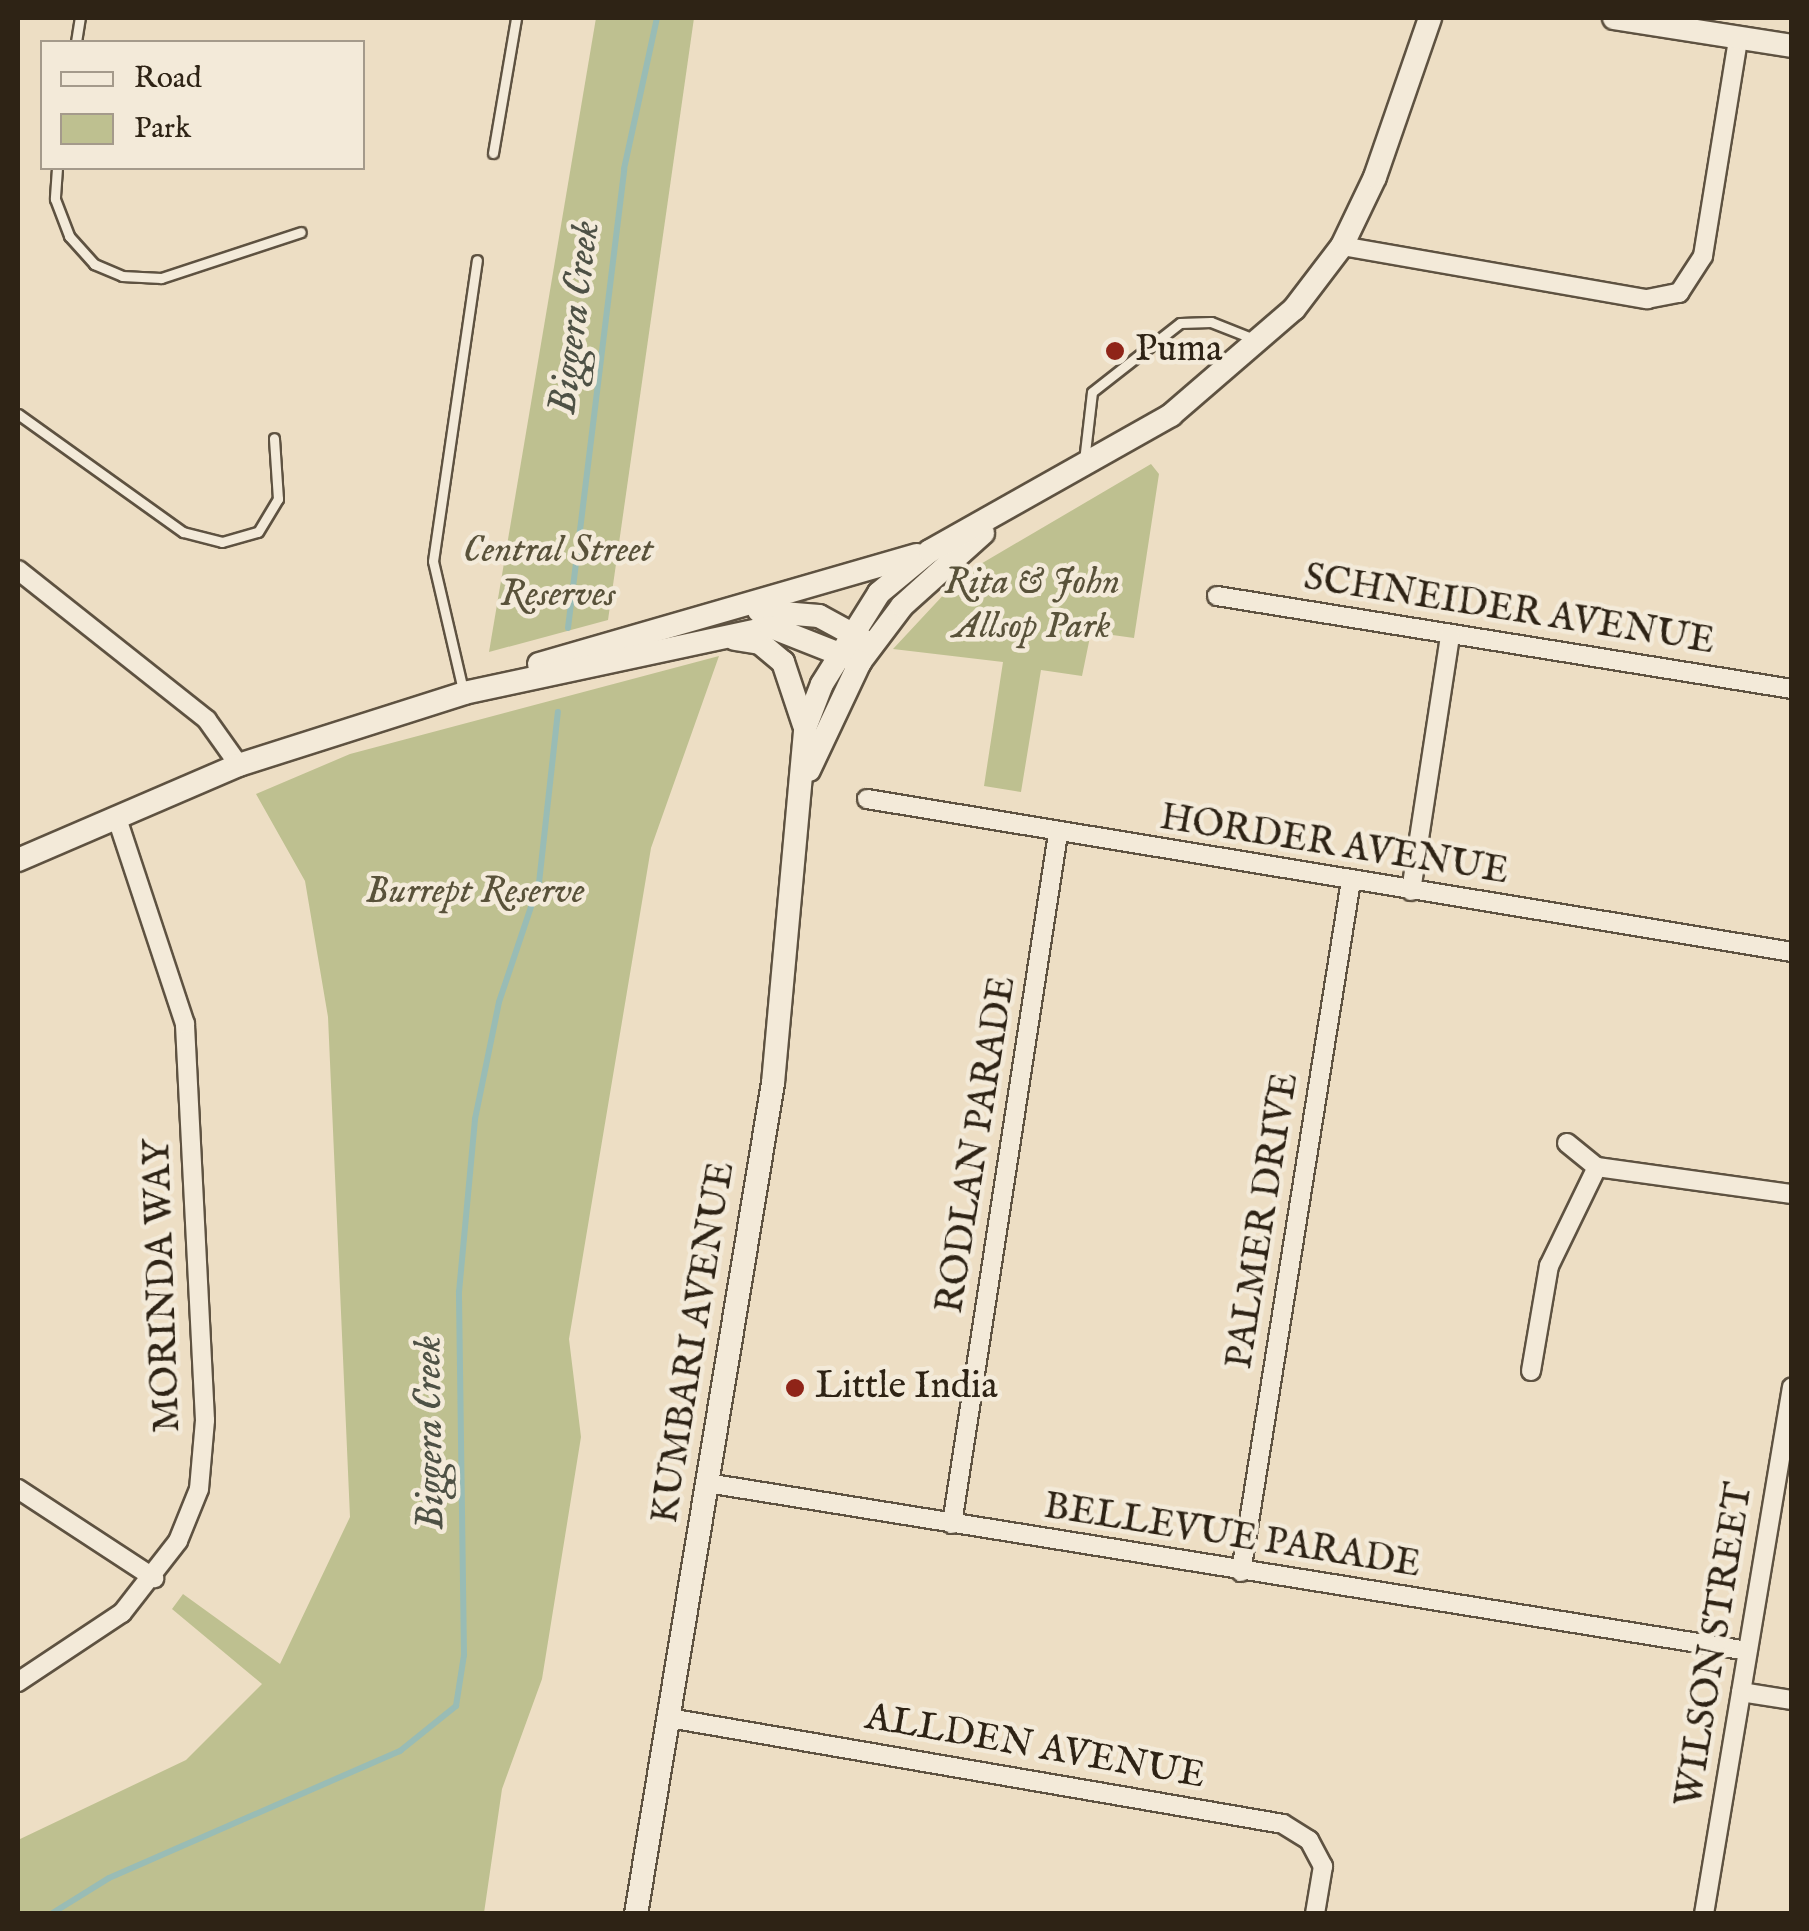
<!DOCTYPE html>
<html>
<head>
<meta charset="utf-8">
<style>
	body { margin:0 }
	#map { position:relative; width:1809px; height:1931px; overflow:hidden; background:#eddec4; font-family:"IM FELL English",serif }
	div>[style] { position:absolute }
	.green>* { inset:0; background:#bec090 }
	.stream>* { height:6px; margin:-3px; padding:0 3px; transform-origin:3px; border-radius:3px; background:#99bcb5 }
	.roads { filter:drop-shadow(2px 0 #5e5241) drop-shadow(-2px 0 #5e5241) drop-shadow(0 2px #5e5241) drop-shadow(0 -2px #5e5241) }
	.lane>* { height:9px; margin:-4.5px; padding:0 4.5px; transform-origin:4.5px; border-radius:4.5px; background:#f3ead9 }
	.street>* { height:18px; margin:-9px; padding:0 9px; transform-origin:9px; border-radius:9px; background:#f3ead9 }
	.secondary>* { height:22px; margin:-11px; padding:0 11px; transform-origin:11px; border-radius:11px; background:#f3ead9 }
	.dots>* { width:28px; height:28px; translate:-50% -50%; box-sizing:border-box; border:5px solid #f3ead9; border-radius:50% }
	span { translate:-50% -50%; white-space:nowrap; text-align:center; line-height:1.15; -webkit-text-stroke:9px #f3ead9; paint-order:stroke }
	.poi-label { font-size:38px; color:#2e2315 }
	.left { translate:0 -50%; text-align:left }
	.park-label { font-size:38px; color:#59523a; font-style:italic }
	.street-label { font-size:38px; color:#2e2315 }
	.water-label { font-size:40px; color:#4e5145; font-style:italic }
	.frame { position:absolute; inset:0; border:20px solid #2e2315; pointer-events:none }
	.legend { position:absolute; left:40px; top:40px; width:325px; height:130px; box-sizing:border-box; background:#f3ead9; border:2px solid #a49a8b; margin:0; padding:12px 18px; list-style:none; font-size:30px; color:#2e2315 }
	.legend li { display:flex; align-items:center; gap:20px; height:50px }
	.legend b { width:50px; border:2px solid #a49a8b }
</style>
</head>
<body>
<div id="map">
	<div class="green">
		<div style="clip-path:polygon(596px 18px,694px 18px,608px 620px,489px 652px)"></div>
		<div style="clip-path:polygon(1151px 464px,1159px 474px,1134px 638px,1091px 632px,1082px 676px,1041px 670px,1021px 792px,984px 786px,1003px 662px,893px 649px,962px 575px)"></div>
		<div style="clip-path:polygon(719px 656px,651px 848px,569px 1339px,581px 1437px,542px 1679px,502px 1789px,484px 1913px,18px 1913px,18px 1840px,186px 1760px,262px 1684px,172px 1609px,183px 1594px,280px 1664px,350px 1517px,328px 1017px,305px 881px,256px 794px,350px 754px)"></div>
	</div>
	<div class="stream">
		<div style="left:568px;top:628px;width:462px;rotate:-83deg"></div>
		<div style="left:624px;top:169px;width:155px;rotate:-77.7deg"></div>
		<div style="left:51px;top:1914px;width:68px;rotate:-31.8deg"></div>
		<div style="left:109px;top:1878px;width:318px;rotate:-23.6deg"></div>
		<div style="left:400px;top:1751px;width:72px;rotate:-38.8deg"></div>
		<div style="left:456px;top:1706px;width:52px;rotate:-81.1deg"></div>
		<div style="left:464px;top:1655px;width:363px;rotate:-90.8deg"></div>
		<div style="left:459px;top:1292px;width:174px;rotate:-84.7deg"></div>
		<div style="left:475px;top:1119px;width:119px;rotate:-78.4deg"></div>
		<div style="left:499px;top:1002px;width:126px;rotate:-71.4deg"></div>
		<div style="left:539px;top:883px;width:172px;rotate:-83.7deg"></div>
	</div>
	<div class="roads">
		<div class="lane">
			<div style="left:76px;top:42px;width:24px;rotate:-81deg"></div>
			<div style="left:493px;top:153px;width:137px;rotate:-80.3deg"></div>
			<div style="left:57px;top:168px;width:31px;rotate:94deg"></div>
			<div style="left:55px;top:199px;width:40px;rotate:69deg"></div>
			<div style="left:69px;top:236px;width:38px;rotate:48deg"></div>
			<div style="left:94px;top:264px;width:30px;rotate:23deg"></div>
			<div style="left:122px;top:276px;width:39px;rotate:3deg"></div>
			<div style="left:161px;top:278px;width:147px;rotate:-18.2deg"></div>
			<div style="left:18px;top:414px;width:203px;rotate:35.6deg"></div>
			<div style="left:183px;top:532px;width:40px;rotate:14.4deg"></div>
			<div style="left:222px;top:542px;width:37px;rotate:-16deg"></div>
			<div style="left:258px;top:532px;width:39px;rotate:-59deg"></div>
			<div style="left:278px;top:499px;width:61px;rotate:-93.8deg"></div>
			<div style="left:1084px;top:461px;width:69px;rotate:-83.4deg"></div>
			<div style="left:1092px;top:392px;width:112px;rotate:-38.1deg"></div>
			<div style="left:1180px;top:323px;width:31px;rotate:-2deg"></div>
			<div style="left:1211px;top:322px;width:46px;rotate:21.6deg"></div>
			<div style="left:463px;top:690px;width:132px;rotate:-103.1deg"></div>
			<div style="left:433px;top:561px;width:304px;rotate:-81.7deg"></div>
		</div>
		<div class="street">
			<div style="left:1342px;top:246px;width:310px;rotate:9.9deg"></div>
			<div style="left:1647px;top:299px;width:33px;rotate:-11deg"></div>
			<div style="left:1679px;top:293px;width:44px;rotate:-57deg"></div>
			<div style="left:1703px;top:256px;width:220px;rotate:-80.8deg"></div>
			<div style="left:18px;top:570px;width:241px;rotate:38.4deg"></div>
			<div style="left:207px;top:720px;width:55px;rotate:54.6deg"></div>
			<div style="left:1217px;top:596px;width:582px;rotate:9.19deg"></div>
			<div style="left:867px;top:799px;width:938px;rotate:9.39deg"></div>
			<div style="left:1411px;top:891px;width:259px;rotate:-81.3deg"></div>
			<div style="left:1567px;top:1143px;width:38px;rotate:39deg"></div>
			<div style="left:1597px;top:1167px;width:197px;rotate:7.9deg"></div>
			<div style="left:1531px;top:1371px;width:107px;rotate:-80.3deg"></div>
			<div style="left:1549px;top:1266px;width:110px;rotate:-64.1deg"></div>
			<div style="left:707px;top:1483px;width:1054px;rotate:9.17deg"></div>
			<div style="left:18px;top:1489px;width:163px;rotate:33.2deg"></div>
			<div style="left:952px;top:1524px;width:698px;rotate:-81.27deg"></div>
			<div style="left:1241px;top:1572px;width:700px;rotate:-80.96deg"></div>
			<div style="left:18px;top:1682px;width:125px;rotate:-33.6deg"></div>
			<div style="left:122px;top:1613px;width:91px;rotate:-52.1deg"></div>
			<div style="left:178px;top:1541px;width:56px;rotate:-68deg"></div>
			<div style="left:199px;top:1489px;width:69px;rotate:-85deg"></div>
			<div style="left:205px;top:1420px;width:397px;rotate:-92.9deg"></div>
			<div style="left:185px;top:1024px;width:217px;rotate:-108.3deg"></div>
			<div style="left:1741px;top:1692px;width:52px;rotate:8.9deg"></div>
			<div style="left:669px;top:1718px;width:623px;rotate:9.79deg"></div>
			<div style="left:1283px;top:1824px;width:31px;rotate:32deg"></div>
			<div style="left:1309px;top:1840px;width:30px;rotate:62deg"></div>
			<div style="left:1323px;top:1866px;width:49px;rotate:99.5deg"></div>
			<div style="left:1704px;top:1914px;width:534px;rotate:-80.52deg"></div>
		</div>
		<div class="secondary">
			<div style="left:1614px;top:18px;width:180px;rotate:8.9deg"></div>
			<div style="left:759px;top:611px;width:60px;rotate:4.8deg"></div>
			<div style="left:819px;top:616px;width:52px;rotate:28.5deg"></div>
			<div style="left:735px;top:639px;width:25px;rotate:9deg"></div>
			<div style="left:760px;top:643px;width:30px;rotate:40deg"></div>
			<div style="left:783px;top:662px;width:66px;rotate:71.6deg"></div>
			<div style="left:539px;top:664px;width:393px;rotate:-16.1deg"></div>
			<div style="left:809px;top:770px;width:119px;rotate:-64.7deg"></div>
			<div style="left:860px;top:662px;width:70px;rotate:-53.1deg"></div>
			<div style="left:902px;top:606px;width:109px;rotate:-42deg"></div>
			<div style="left:18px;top:860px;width:241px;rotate:-23.3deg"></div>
			<div style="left:239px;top:765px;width:236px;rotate:-17.7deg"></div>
			<div style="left:464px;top:693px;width:314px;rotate:-12.1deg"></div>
			<div style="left:771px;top:627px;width:96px;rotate:21.5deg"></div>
			<div style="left:636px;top:1914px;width:842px;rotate:-80.64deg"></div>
			<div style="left:773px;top:1083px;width:356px;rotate:-84.8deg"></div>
			<div style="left:805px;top:728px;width:47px;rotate:-68.9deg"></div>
			<div style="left:822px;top:684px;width:107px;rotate:-57.9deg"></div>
			<div style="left:879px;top:593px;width:66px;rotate:-39.5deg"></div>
			<div style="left:930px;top:551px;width:277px;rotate:-29.4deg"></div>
			<div style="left:1171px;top:415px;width:162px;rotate:-40.8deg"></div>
			<div style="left:1294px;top:309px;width:79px;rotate:-52.7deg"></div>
			<div style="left:1342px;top:246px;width:76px;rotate:-64.4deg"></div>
			<div style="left:1375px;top:177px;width:168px;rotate:-70.9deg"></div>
		</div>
	</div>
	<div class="dots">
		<div style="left:1115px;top:351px;background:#8f2418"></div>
		<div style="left:795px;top:1388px;background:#8f2418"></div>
	</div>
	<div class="poi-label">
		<span class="left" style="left:1135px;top:351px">Puma</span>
		<span class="left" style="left:815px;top:1388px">Little India</span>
	</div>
	<div class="park-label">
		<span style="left:558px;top:574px">Central Street<br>Reserves</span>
		<span style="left:1032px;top:606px">Rita &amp; John<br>Allsop Park</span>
		<span style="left:475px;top:893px">Burrept Reserve</span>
	</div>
	<div class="street-label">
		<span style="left:1509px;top:611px;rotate:9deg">SCHNEIDER AVENUE</span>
		<span style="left:1334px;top:846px;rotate:9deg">HORDER AVENUE</span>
		<span style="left:978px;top:1145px;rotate:-81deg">RODLAN PARADE</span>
		<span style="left:1264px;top:1221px;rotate:-81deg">PALMER DRIVE</span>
		<span style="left:164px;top:1286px;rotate:-92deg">MORINDA WAY</span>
		<span style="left:695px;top:1343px;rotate:-81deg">KUMBARI AVENUE</span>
		<span style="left:1232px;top:1537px;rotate:9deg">BELLEVUE PARADE</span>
		<span style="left:1716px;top:1645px;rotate:-81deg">WILSON STREET</span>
		<span style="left:1035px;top:1748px;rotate:10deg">ALLDEN AVENUE</span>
	</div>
	<div class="water-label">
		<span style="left:576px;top:318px;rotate:-83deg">Biggera Creek</span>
		<span style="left:431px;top:1433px;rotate:-91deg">Biggera Creek</span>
	</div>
	<div class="frame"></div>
	<ul class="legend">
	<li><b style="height:12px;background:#f3ead9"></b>Road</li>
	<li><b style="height:28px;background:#bec090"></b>Park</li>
	</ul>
</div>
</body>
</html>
